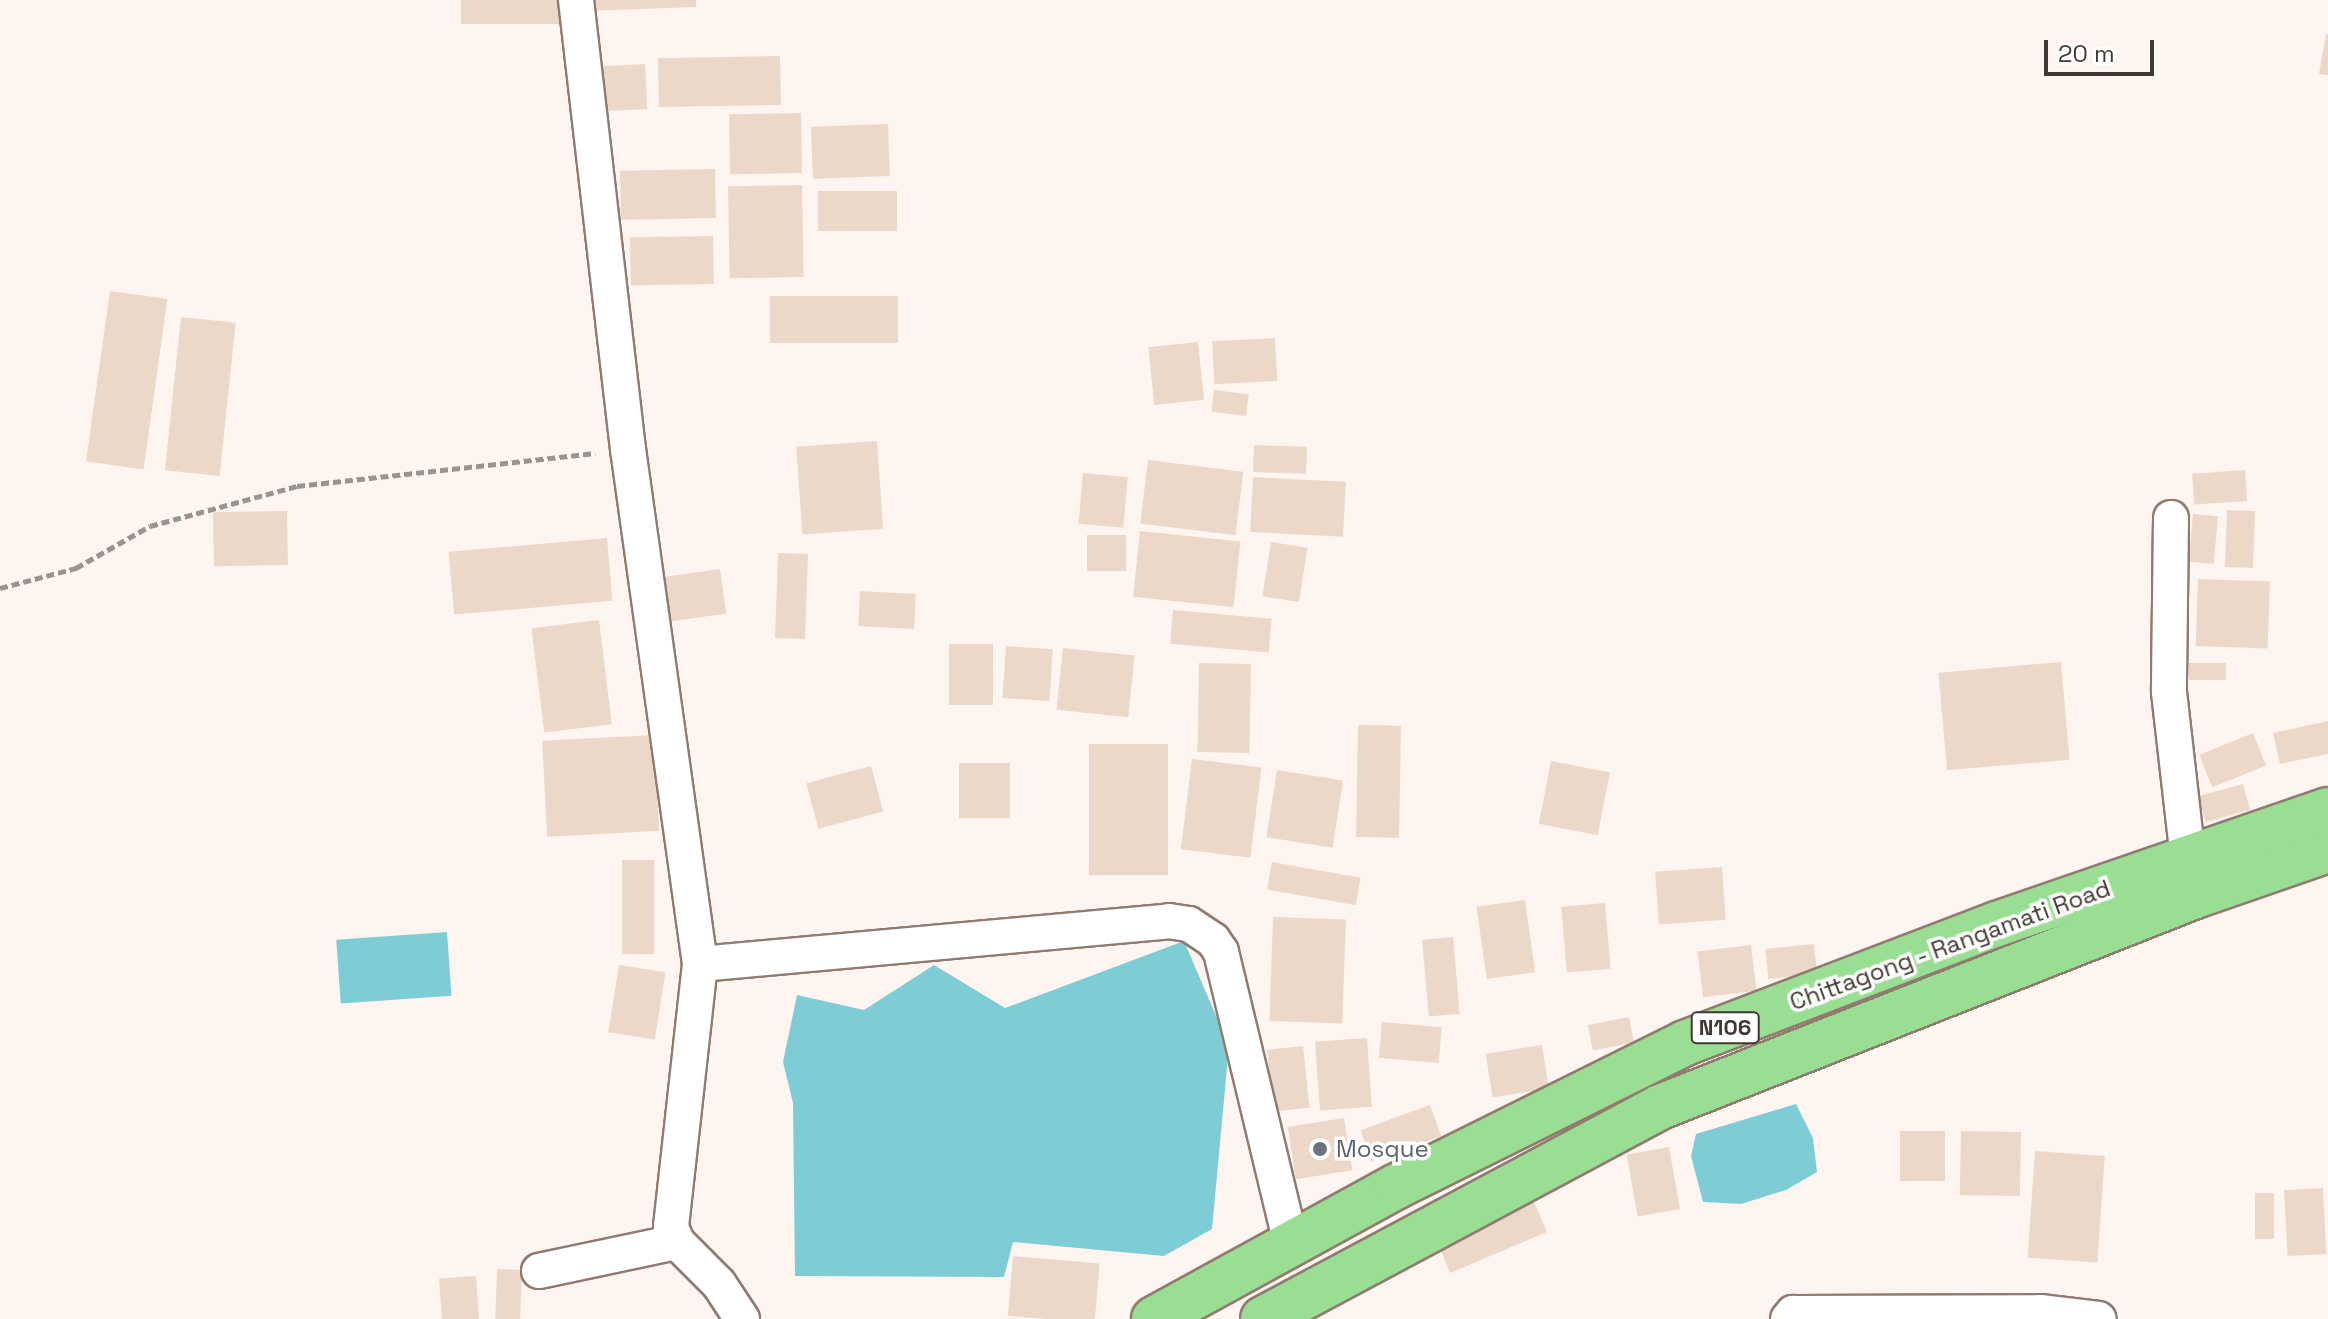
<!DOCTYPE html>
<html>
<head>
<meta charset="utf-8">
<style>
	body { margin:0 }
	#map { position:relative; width:2328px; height:1319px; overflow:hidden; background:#fef5f0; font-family:"Space Grotesk",sans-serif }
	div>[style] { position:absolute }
	.water>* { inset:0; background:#7dccd6; transform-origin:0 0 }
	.building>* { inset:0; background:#ecd8c9; transform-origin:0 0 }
	.path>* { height:5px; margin-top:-2.5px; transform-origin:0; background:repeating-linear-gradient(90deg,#9c938e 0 8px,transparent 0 12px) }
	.roads { filter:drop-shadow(2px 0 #8f7b70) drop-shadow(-2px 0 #8f7b70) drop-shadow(0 2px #8f7b70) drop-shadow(0 -2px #8f7b70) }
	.minor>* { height:34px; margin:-17px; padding:0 17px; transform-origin:17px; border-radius:17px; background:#fff }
	.trunk>* { height:44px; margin:-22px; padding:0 22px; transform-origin:22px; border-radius:22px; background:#9ade94 }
	.dots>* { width:22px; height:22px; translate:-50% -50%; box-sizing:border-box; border:4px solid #fff; border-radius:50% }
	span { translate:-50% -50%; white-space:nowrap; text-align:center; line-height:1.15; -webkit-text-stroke:7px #fff; paint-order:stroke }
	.shield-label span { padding:2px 6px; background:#fff; border:2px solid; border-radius:6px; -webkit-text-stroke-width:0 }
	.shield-label { font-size:22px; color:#413833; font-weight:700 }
	.street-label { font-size:24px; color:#413833 }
	.worship-label { font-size:24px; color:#5b616d }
	.left { translate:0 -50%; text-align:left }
	.scale { position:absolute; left:2044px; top:40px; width:110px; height:36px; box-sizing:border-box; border:4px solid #413833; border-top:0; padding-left:10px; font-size:24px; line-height:28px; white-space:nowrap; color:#413833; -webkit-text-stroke:6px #fff; paint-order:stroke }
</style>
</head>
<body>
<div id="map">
	<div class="water">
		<div style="left:447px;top:932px;width:64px;height:111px;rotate:86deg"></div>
		<div style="clip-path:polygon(1184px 941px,1229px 1046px,1212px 1229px,1164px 1256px,1013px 1242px,1004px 1277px,795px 1276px,793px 1103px,783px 1062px,797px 995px,864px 1010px,934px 965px,1005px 1008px)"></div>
		<div style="clip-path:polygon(1796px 1104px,1813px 1138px,1817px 1172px,1786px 1190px,1741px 1204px,1703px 1202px,1691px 1156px,1696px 1134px)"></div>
	</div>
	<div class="building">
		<div style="left:461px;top:0;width:99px;height:24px"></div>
		<div style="clip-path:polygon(586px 0,696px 0,696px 7px,587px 11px)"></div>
		<div style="clip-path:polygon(2326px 34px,2328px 34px,2328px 75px,2319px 74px)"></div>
		<div style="left:780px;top:56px;width:49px;height:122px;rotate:89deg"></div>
		<div style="left:645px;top:64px;width:45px;height:56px;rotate:87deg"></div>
		<div style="left:801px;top:113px;width:60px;height:72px;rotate:89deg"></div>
		<div style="left:888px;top:124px;width:52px;height:77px;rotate:88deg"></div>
		<div style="left:715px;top:169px;width:49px;height:95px;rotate:89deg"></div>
		<div style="left:802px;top:185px;width:92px;height:74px;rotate:89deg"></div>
		<div style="left:818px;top:191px;width:79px;height:40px"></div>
		<div style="left:713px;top:236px;width:48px;height:83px;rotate:89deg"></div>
		<div style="left:110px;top:291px;width:58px;height:172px;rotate:8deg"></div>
		<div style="left:770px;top:296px;width:128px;height:47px"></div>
		<div style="left:181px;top:317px;width:55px;height:154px;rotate:6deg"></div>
		<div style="left:1275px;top:338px;width:43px;height:63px;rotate:87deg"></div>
		<div style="left:1198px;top:342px;width:58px;height:50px;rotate:84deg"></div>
		<div style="left:1214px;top:390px;width:35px;height:22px;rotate:7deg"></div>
		<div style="left:877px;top:441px;width:88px;height:81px;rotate:86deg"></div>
		<div style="left:1254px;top:445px;width:53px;height:27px;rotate:2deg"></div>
		<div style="left:1148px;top:460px;width:96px;height:64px;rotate:7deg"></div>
		<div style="left:2245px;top:470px;width:31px;height:53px;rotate:86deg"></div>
		<div style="left:1083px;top:473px;width:45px;height:51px;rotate:5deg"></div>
		<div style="left:1253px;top:477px;width:93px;height:55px;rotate:3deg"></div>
		<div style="left:2227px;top:510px;width:28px;height:57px;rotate:2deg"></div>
		<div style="left:287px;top:511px;width:54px;height:74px;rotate:89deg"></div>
		<div style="left:2193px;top:514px;width:25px;height:48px;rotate:5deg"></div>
		<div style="left:1140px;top:531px;width:101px;height:66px;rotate:6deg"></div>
		<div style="left:1087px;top:535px;width:39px;height:36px"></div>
		<div style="left:607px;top:538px;width:63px;height:159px;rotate:85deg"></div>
		<div style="left:1271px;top:542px;width:37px;height:55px;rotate:9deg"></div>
		<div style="left:778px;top:553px;width:30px;height:85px;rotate:2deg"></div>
		<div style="left:720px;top:569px;width:45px;height:57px;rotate:82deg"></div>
		<div style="left:2198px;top:579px;width:72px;height:67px;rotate:2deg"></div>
		<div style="left:860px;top:591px;width:56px;height:35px;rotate:3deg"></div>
		<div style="left:1173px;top:610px;width:99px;height:34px;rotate:5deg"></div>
		<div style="left:599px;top:620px;width:105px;height:68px;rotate:83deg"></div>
		<div style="left:949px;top:644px;width:44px;height:61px"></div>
		<div style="left:1006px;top:646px;width:47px;height:52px;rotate:4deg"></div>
		<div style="left:1063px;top:648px;width:72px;height:62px;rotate:6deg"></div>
		<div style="left:2061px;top:662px;width:98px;height:123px;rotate:85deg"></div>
		<div style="left:1199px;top:663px;width:52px;height:89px;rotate:1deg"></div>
		<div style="left:2226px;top:663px;width:17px;height:37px;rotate:90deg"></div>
		<div style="clip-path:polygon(2328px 721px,2328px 754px,2280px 764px,2273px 733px)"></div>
		<div style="left:1358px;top:725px;width:43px;height:112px;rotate:1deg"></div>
		<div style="left:2253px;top:733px;width:35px;height:58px;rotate:68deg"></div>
		<div style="left:654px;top:735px;width:96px;height:112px;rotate:87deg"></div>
		<div style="left:1089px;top:744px;width:79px;height:131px"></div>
		<div style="left:1192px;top:759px;width:70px;height:91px;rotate:7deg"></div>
		<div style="left:1551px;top:761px;width:60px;height:64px;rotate:11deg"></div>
		<div style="left:1010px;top:763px;width:55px;height:51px;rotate:90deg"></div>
		<div style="left:871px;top:766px;width:47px;height:67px;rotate:75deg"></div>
		<div style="left:1277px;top:770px;width:67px;height:68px;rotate:9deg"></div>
		<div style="left:2243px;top:784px;width:27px;height:46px;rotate:75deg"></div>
		<div style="left:622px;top:860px;width:32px;height:94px"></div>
		<div style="left:1272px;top:862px;width:90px;height:28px;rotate:10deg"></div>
		<div style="left:1722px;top:867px;width:53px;height:67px;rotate:86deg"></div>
		<div style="left:1525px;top:900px;width:73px;height:49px;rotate:82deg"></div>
		<div style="left:1605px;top:903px;width:66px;height:44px;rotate:85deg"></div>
		<div style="left:1273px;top:917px;width:73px;height:104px;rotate:2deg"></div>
		<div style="left:1453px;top:937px;width:77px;height:31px;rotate:85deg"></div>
		<div style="left:1814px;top:944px;width:30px;height:49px;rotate:84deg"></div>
		<div style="left:1751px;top:945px;width:46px;height:54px;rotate:83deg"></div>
		<div style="left:619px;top:965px;width:47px;height:68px;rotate:9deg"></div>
		<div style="left:1629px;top:1017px;width:26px;height:42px;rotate:79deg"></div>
		<div style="left:1382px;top:1022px;width:60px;height:36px;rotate:5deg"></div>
		<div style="left:1367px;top:1038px;width:69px;height:52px;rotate:86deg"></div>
		<div style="left:1542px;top:1045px;width:44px;height:57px;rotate:81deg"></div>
		<div style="left:1303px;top:1046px;width:62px;height:36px;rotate:84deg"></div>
		<div style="left:1430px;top:1105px;width:33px;height:74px;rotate:70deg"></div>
		<div style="left:1344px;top:1118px;width:53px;height:57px;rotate:81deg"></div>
		<div style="left:1900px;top:1131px;width:45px;height:50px"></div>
		<div style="left:1961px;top:1131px;width:60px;height:64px;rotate:1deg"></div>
		<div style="left:1669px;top:1147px;width:63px;height:43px;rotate:80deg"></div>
		<div style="left:2035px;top:1151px;width:70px;height:107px;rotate:4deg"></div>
		<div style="left:2323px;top:1188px;width:66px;height:39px;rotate:87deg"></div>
		<div style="left:2255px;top:1193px;width:19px;height:46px"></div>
		<div style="left:1532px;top:1197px;width:38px;height:105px;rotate:67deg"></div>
		<div style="left:1013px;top:1256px;width:87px;height:60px;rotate:5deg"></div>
		<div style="left:497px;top:1269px;width:25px;height:50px;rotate:2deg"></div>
		<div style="left:476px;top:1276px;width:43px;height:37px;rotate:86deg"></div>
	</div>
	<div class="path">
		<div style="left:0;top:588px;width:79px;rotate:-14.7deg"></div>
		<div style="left:76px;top:568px;width:85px;rotate:-29.6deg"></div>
		<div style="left:150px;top:526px;width:152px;rotate:-15.2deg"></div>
		<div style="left:297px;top:486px;width:300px;rotate:-6.3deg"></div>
	</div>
	<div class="roads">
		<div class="minor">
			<div style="left:576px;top:0;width:452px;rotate:83.4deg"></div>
			<div style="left:628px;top:449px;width:520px;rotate:82.04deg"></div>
			<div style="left:700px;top:964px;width:265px;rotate:96.3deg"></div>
			<div style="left:671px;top:1227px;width:16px;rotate:68deg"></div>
			<div style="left:677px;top:1242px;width:59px;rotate:45deg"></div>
			<div style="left:719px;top:1284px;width:42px;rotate:56.7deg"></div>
			<div style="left:2171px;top:518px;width:174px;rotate:90.7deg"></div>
			<div style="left:2169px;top:692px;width:168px;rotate:83.5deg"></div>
			<div style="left:700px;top:964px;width:471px;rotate:-5.2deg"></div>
			<div style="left:1169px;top:921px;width:20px;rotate:9deg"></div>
			<div style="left:1189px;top:924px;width:29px;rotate:34deg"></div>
			<div style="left:1213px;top:940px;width:14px;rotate:56deg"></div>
			<div style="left:1221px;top:952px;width:300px;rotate:76.5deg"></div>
			<div style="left:539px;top:1271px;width:141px;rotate:-11.9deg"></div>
			<div style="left:1788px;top:1319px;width:8px;rotate:-50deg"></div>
			<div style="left:1793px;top:1313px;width:247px;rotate:-0.2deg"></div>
			<div style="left:2040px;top:1312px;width:59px;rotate:6.8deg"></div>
		</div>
		<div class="trunk">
			<div style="left:1154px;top:1319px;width:275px;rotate:-28.7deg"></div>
			<div style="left:1395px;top:1187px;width:324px;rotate:-26.4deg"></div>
			<div style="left:1685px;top:1043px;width:334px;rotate:-20.9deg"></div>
			<div style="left:1997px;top:924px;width:350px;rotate:-19deg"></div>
			<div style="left:1263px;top:1319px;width:450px;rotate:-28.1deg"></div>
			<div style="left:1660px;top:1107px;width:575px;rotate:-21.52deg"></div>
			<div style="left:2195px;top:896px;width:141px;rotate:-19.1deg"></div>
		</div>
	</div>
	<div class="dots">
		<div style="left:1320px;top:1149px;background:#6b7280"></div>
	</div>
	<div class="shield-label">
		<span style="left:1725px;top:1028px">N106</span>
	</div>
	<div class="street-label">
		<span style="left:1950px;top:945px;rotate:-20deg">Chittagong - Rangamati Road</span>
	</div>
	<div class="worship-label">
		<span class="left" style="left:1336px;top:1149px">Mosque</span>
	</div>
	<div class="scale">20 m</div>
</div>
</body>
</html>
